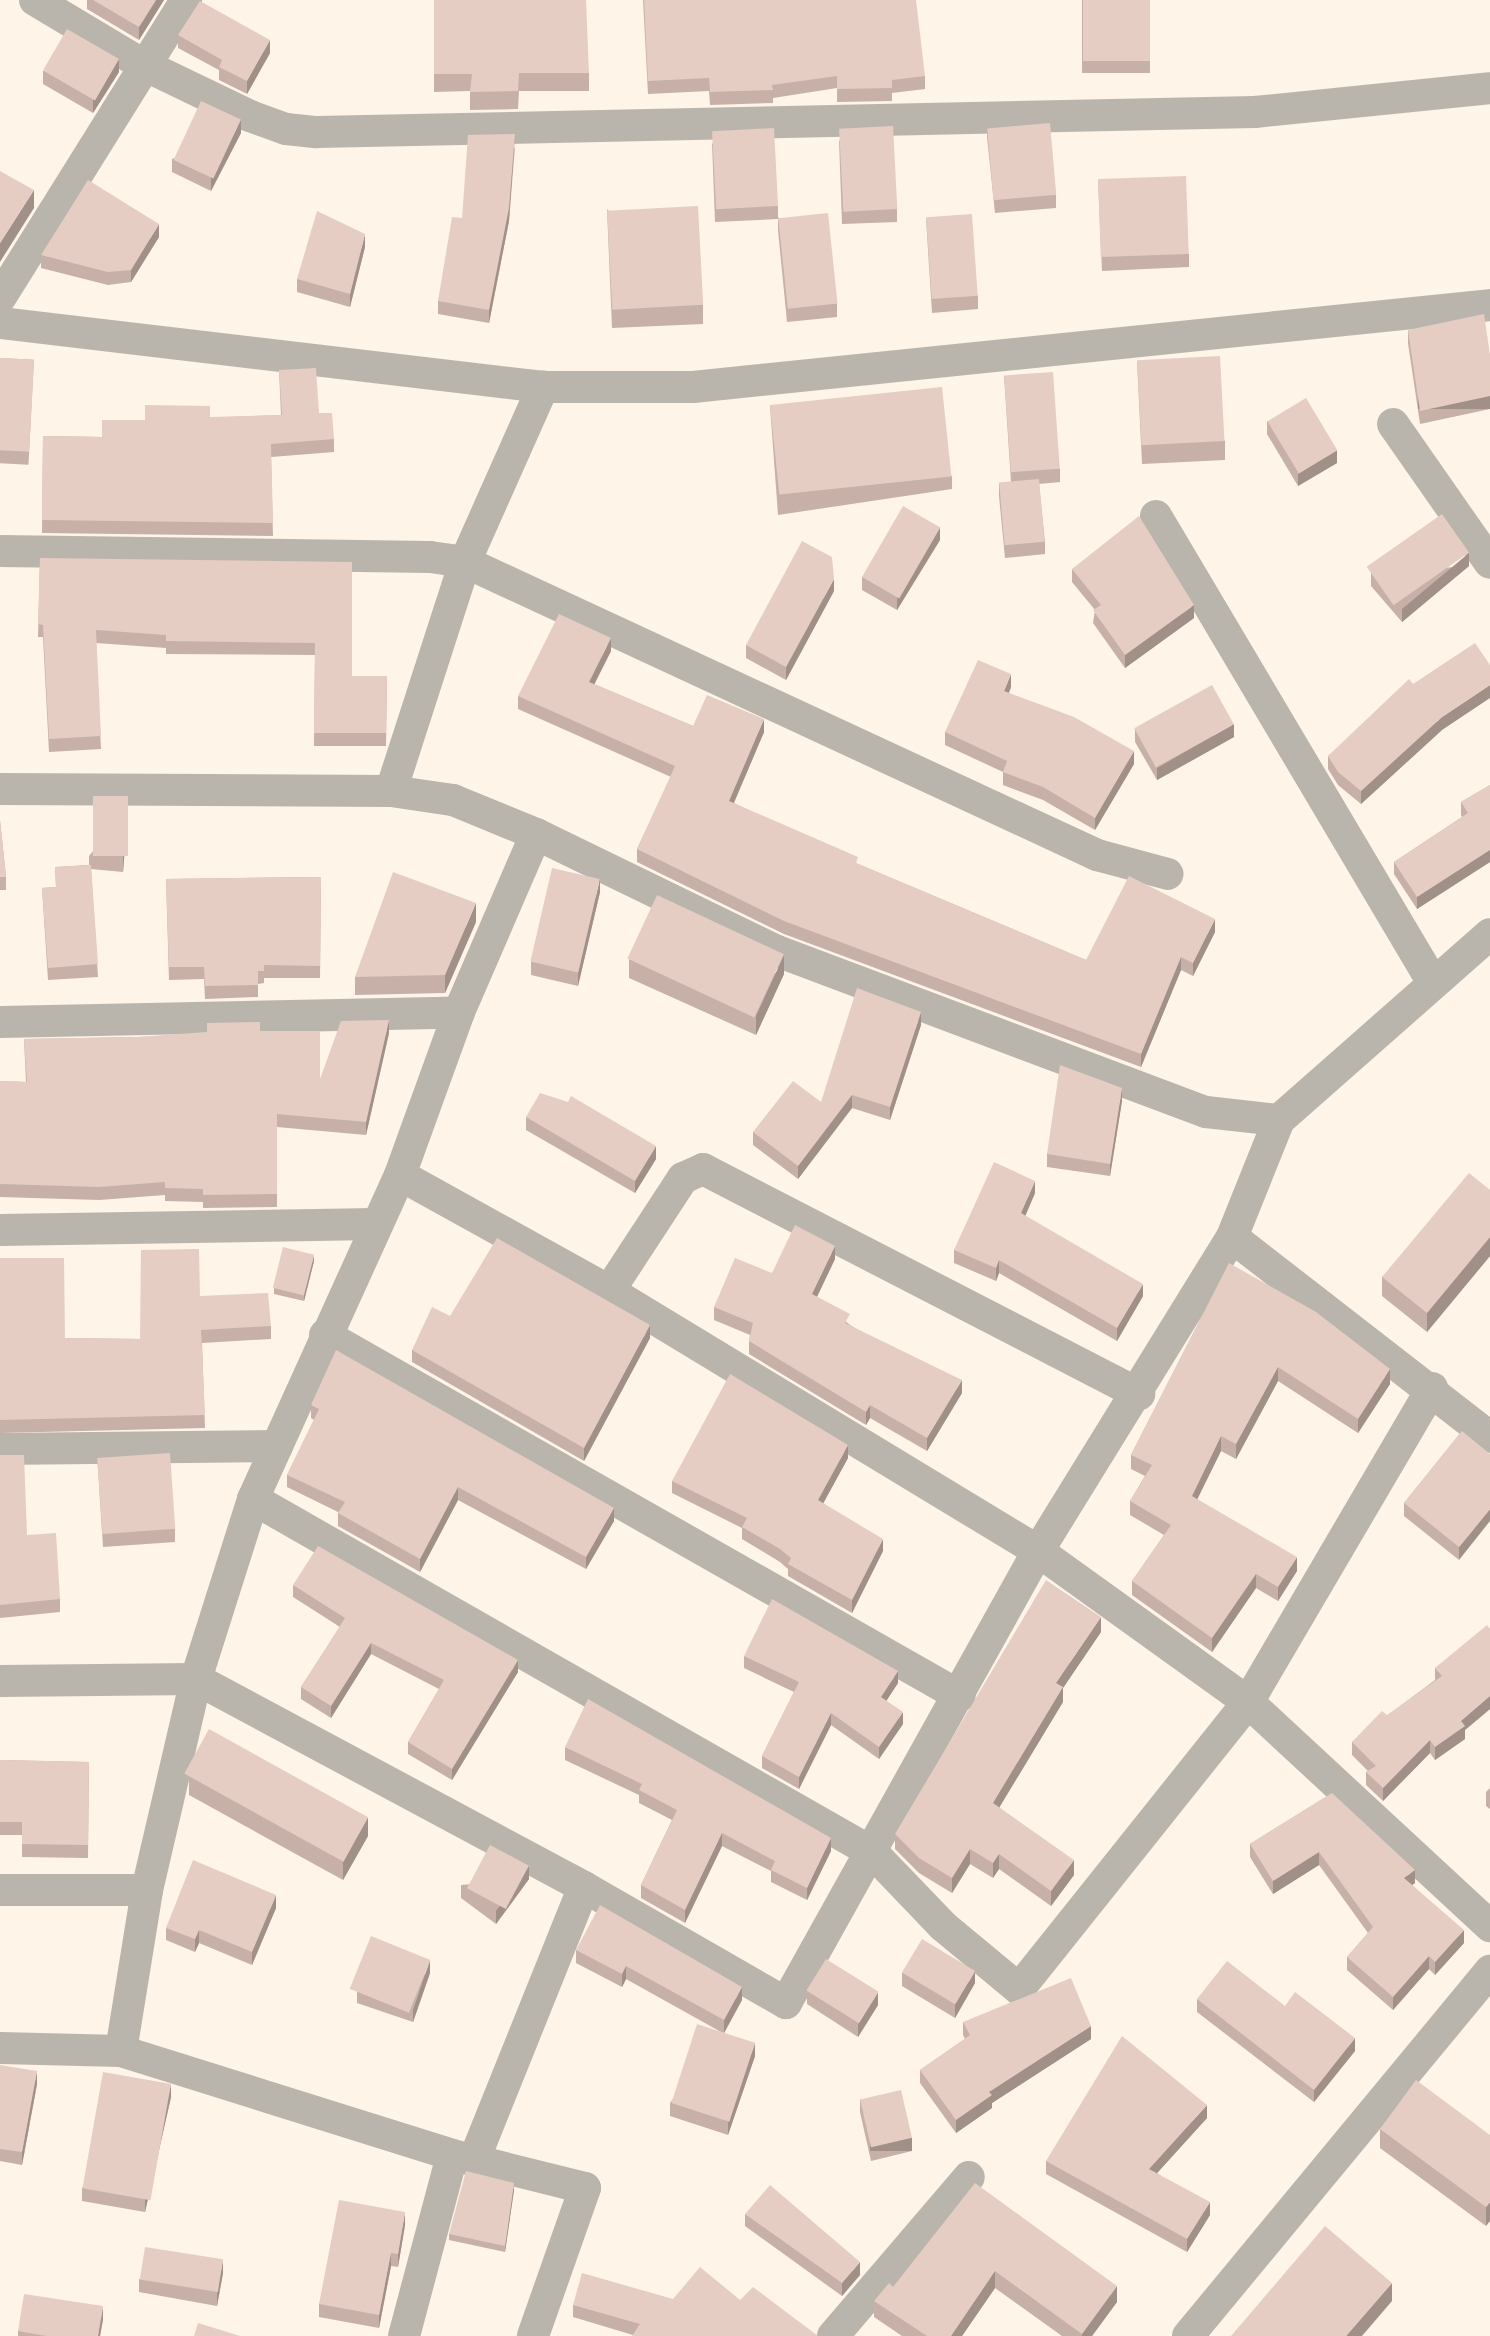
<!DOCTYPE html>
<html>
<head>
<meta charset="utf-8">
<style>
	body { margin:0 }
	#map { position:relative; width:1490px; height:2336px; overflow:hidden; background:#fef4e8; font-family:Lato,sans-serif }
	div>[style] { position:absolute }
	.minor>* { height:32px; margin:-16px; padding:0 16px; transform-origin:16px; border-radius:16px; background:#bab5ac }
	.wall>* { inset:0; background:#c6b0a8; transform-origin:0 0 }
	.shaded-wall>* { inset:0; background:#a19088; transform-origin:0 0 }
	.building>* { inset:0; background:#e6cdc3; transform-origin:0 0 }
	span { translate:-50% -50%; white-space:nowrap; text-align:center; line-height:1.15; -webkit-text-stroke:6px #fff; paint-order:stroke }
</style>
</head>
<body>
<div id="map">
	<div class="minor">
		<div style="left:35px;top:0;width:125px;rotate:30.9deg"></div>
		<div style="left:142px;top:64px;width:120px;rotate:25.7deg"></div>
		<div style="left:250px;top:116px;width:38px;rotate:20deg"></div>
		<div style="left:286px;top:129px;width:31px;rotate:6deg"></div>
		<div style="left:317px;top:132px;width:938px;rotate:-1.22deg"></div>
		<div style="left:1255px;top:112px;width:236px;rotate:-5.8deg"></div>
		<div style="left:0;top:298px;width:351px;rotate:-58deg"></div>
		<div style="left:0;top:323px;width:547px;rotate:6.72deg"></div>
		<div style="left:543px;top:387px;width:150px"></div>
		<div style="left:693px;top:387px;width:801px;rotate:-5.87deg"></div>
		<div style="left:1393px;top:424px;width:169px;rotate:55.1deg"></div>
		<div style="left:1156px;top:516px;width:541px;rotate:59.31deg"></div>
		<div style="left:0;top:551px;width:430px;rotate:0.8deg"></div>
		<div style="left:430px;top:557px;width:35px;rotate:8deg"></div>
		<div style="left:465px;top:562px;width:697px;rotate:24.87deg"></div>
		<div style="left:1097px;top:855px;width:73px;rotate:15deg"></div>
		<div style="left:0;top:789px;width:391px;rotate:0.3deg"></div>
		<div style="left:391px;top:791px;width:63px;rotate:8.3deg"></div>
		<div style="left:453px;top:800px;width:90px;rotate:22.3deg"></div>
		<div style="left:536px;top:834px;width:268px;rotate:25.9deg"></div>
		<div style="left:777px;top:951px;width:458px;rotate:20.6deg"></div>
		<div style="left:1206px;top:1112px;width:73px;rotate:6.3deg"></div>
		<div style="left:1279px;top:1120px;width:281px;rotate:-41.4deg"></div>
		<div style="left:391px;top:791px;width:241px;rotate:-72.1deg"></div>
		<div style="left:465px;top:562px;width:192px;rotate:-66deg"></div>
		<div style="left:0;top:1022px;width:459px;rotate:-1.2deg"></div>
		<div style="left:459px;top:1012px;width:194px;rotate:-66.6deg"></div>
		<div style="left:400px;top:1175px;width:239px;rotate:29deg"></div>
		<div style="left:609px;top:1291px;width:502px;rotate:31.22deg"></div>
		<div style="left:1038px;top:1551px;width:369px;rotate:-58.3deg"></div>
		<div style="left:1232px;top:1237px;width:126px;rotate:-68.1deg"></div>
		<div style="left:0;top:1230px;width:375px;rotate:-0.9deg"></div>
		<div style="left:1232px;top:1237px;width:326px;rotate:37.8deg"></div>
		<div style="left:609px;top:1291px;width:135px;rotate:-56.8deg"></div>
		<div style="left:683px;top:1178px;width:22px;rotate:-24deg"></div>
		<div style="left:703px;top:1169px;width:491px;rotate:27.3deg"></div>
		<div style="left:325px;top:1335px;width:730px;rotate:29.62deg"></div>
		<div style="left:0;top:1449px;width:277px;rotate:-0.6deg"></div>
		<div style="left:253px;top:1499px;width:714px;rotate:29.72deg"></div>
		<div style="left:873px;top:1853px;width:101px;rotate:46.2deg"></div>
		<div style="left:943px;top:1926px;width:99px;rotate:39.7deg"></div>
		<div style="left:1019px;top:1989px;width:367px;rotate:-51.4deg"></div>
		<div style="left:1248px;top:1702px;width:364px;rotate:-59.6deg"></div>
		<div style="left:0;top:1681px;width:196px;rotate:-0.6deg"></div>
		<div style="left:196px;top:1679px;width:440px;rotate:28.2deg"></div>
		<div style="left:584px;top:1887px;width:233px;rotate:29.9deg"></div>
		<div style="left:786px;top:2003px;width:518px;rotate:-60.86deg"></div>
		<div style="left:1038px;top:1551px;width:259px;rotate:35.7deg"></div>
		<div style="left:1248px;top:1702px;width:330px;rotate:42.8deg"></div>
		<div style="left:0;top:1890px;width:147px"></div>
		<div style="left:0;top:2048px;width:121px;rotate:1.4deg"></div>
		<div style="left:121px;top:2051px;width:347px;rotate:17.4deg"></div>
		<div style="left:452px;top:2155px;width:137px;rotate:13.9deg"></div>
		<div style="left:585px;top:2188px;width:157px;rotate:109.4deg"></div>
		<div style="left:121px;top:2051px;width:163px;rotate:-80.8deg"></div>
		<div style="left:147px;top:1890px;width:217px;rotate:-76.9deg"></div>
		<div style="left:196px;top:1679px;width:189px;rotate:-72.4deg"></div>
		<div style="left:253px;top:1499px;width:356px;rotate:-65.6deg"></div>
		<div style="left:400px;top:1175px;width:173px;rotate:-70.1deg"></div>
		<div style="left:474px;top:2160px;width:294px;rotate:-68.1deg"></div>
		<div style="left:404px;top:2336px;width:187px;rotate:-75.1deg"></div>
		<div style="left:833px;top:2336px;width:209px;rotate:-49.5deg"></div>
		<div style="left:1188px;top:2336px;width:474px;rotate:-50.4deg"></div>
	</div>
	<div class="wall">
		<div style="clip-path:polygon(87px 0,164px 0,139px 40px,87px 9px)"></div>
		<div style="clip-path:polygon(434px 0,589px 73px,589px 91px,519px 91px,518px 109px,470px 110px,470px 91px,434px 92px)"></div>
		<div style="clip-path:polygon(643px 0,925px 76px,925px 89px,892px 93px,892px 101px,837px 102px,837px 88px,773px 98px,773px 103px,710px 105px,709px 91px,648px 94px)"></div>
		<div style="left:1082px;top:0;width:68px;height:73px"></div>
		<div style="clip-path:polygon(178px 35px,270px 53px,247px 94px,219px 80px,219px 70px,178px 48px)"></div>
		<div style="clip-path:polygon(43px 71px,119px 72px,93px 113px,43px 84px)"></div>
		<div style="clip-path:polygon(987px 124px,1056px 195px,1056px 208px,995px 213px,987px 137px)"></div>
		<div style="clip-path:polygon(241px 133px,211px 191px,172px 172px,172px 159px)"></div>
		<div style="clip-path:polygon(839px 140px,897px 209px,897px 222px,842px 224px)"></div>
		<div style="clip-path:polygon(712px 143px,778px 206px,778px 219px,715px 222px)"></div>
		<div style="clip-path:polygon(515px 147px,509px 221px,489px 323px,438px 314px,438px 301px,462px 218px)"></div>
		<div style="clip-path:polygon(1098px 180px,1189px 254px,1189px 267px,1102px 271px)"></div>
		<div style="clip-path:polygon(607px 209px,703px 305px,703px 324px,612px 328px)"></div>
		<div style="clip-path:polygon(778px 217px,837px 304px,837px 317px,787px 322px,778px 230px)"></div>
		<div style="clip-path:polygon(926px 218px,978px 296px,978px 309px,932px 313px)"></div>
		<div style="clip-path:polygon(159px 237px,131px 282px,108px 285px,41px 268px,41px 255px)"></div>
		<div style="clip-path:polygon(365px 247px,350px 307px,297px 292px,297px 279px)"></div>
		<div style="clip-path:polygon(1408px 330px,1490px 355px,1490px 409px,1420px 424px,1408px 343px)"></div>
		<div style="left:0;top:358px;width:34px;height:105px;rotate:3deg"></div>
		<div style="clip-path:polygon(1137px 361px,1225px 441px,1225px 460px,1142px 464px)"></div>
		<div style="clip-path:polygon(279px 370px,319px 413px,334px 439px,334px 452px,271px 457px,273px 536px,42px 533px,43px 436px,102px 437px,145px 420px,281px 415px)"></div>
		<div style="clip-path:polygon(1004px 375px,1060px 469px,1060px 482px,1039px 484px,1045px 542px,1045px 554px,1005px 558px,999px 496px,999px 483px,1011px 482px)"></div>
		<div style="clip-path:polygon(770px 406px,952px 476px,952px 489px,778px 515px)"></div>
		<div style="clip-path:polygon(1267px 421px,1337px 463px,1298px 486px,1267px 434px)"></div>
		<div style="clip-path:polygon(940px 540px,897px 610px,862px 590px,862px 577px)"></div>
		<div style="clip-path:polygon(40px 558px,352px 562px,352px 676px,387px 676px,386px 746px,314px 746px,315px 655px,166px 654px,166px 648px,96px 643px,101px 749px,49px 752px,43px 637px,38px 637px)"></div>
		<div style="clip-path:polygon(1469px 566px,1402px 622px,1371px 586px,1371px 573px)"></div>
		<div style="clip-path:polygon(1072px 569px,1194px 618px,1125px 668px,1093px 623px,1095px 610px,1072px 582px)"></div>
		<div style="clip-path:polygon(834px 591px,786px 680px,746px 658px,746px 645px)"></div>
		<div style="clip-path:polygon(611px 651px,594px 684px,693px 726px,764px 732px,734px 803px,858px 864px,1086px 960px,1215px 932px,1193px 976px,1181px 970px,1141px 1067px,784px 934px,637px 862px,637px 849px,671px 777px,518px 709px,518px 696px)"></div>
		<div style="clip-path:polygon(1413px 684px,1442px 730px,1361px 804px,1338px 785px,1328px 769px,1328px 756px)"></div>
		<div style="clip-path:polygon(1011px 687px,1009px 693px,1134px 764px,1095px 830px,1043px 800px,1003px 785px,1003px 772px,945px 745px,945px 732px)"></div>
		<div style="clip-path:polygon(1135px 729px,1234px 737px,1157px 780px,1135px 742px)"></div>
		<div style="clip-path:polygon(1490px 785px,1490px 862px,1417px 909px,1394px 874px,1394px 862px,1462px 817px,1461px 815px,1461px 802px)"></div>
		<div style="clip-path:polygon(128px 809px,123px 872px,91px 869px,98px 977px,48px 980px,42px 888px,56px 887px,55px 867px,89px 865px,89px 856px)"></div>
		<div style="clip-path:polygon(0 820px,6px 877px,6px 890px,0 890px)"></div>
		<div style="clip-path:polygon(321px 877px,320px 978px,264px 978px,264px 983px,258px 984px,258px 997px,205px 999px,204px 979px,169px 980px,166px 879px)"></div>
		<div style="clip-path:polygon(600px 892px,578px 986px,531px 975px,531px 962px)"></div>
		<div style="clip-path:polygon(476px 922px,445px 993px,355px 995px,355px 977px)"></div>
		<div style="clip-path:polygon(629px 959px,784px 974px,756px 1035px,629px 978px)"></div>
		<div style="clip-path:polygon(921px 1025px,890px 1120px,852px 1108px,798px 1179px,753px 1145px,753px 1132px,821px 1102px)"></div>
		<div style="clip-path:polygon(260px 1031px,320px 1079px,389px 1033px,366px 1135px,277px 1127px,277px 1207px,203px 1208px,203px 1202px,165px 1201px,165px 1195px,99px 1200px,0 1197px,0 1081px,26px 1082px,24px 1039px,138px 1037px)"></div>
		<div style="clip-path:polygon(1122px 1101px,1110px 1176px,1047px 1167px,1047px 1154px)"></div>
		<div style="clip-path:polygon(526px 1117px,656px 1159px,635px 1193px,526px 1130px)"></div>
		<div style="clip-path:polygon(1490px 1190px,1490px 1256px,1427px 1332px,1382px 1296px,1382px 1277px)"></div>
		<div style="clip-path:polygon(1035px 1193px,1025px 1216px,1143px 1296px,1117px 1341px,999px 1273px,996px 1281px,954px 1263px,954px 1250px)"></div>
		<div style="clip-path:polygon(0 1258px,65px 1338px,140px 1339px,200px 1296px,271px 1326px,271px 1339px,202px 1343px,205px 1428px,0 1433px)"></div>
		<div style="clip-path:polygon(835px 1259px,817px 1297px,850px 1325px,962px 1393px,927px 1451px,870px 1418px,866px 1425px,749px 1354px,749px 1341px,750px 1335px,714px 1320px,714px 1307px,772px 1273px)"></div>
		<div style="clip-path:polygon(314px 1261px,304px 1301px,274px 1294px,274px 1288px)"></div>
		<div style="clip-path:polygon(1229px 1263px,1390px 1384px,1358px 1433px,1278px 1381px,1236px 1459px,1221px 1451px,1197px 1499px,1297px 1571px,1278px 1601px,1256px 1588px,1212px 1652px,1132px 1595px,1132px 1581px,1164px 1535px,1130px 1515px,1130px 1501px,1145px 1476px,1131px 1469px,1131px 1455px)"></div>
		<div style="clip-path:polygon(450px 1316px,650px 1338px,584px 1461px,412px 1362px,412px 1350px)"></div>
		<div style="clip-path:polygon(311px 1405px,614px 1521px,586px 1569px,458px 1500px,420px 1572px,338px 1526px,338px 1512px,287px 1487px,287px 1475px,314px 1420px,311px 1418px)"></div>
		<div style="clip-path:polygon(1462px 1431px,1459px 1560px,1404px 1516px,1404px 1503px)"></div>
		<div style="clip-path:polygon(97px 1454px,175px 1529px,175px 1542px,103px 1547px)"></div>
		<div style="clip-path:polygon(0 1455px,27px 1535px,60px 1599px,60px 1612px,0 1618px)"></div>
		<div style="clip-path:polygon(848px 1458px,823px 1503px,883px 1551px,852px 1613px,788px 1576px,788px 1569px,780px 1562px,742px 1539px,742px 1528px,672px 1493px,672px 1481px)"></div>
		<div style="clip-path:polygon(293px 1585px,518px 1672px,452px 1780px,408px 1754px,408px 1742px,439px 1689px,371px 1654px,331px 1718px,301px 1699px,301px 1687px,340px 1627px,293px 1597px)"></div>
		<div style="clip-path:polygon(1490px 1629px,1490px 1709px,1465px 1730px,1465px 1739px,1435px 1760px,1430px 1753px,1383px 1801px,1366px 1785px,1366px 1772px,1368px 1771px,1352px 1755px,1352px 1742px,1435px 1680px,1435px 1668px)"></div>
		<div style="clip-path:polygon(1101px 1632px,1063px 1688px,1063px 1702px,999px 1807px,1074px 1875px,1051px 1906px,999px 1869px,993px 1878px,970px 1864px,952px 1893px,919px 1873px,895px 1849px,895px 1834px)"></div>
		<div style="clip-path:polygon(744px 1656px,898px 1683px,886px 1701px,903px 1724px,879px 1759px,831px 1725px,799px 1789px,762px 1768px,762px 1756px,794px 1692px,744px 1668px)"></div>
		<div style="clip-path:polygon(565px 1747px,831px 1851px,807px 1900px,771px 1882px,771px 1871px,722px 1846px,685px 1923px,641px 1898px,641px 1885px,672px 1820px,639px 1803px,639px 1795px,565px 1760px)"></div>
		<div style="clip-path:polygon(0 1760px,89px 1762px,88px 1858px,22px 1857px,22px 1835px,0 1835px)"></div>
		<div style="clip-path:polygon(189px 1776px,368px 1836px,343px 1880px,189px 1795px)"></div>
		<div style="clip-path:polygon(1490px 1788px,1490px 1809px,1486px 1806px,1486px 1792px)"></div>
		<div style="clip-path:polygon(1332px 1793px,1415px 1883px,1412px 1885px,1464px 1943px,1435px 1975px,1429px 1969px,1393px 2010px,1347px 1970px,1347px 1957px,1368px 1933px,1319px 1865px,1273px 1894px,1250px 1857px,1250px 1844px)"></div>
		<div style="clip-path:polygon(529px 1879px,496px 1924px,461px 1898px,461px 1885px)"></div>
		<div style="clip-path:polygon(276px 1908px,252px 1965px,199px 1943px,195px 1952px,166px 1940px,166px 1928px)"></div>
		<div style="clip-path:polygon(576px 1950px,742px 2000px,724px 2033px,755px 2056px,728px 2135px,670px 2116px,670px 2103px,721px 2032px,626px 1979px,622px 1987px,576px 1963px)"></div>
		<div style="clip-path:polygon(430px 1973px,413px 2022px,357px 2003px,357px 1991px)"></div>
		<div style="clip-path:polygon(902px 1973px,975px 1983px,955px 2018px,902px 1986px)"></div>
		<div style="clip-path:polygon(807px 1991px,878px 2005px,858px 2037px,807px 2004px)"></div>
		<div style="clip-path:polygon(1197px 1999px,1285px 2006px,1355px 2051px,1314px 2102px,1197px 2012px)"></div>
		<div style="clip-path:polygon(963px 2022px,1091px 2039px,992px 2103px,992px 2108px,956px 2133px,920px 2083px,920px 2070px,965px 2039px,963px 2035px)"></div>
		<div style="clip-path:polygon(0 2065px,37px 2084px,22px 2165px,0 2161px)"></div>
		<div style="clip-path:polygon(171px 2097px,145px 2212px,82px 2201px,82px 2188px)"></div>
		<div style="clip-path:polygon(860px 2099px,912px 2151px,871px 2161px,860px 2112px)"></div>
		<div style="clip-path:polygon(1207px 2118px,1157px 2173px,1210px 2215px,1187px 2252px,1046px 2174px,1046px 2161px)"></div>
		<div style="clip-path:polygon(1380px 2129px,1490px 2135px,1486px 2226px,1380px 2148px)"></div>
		<div style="clip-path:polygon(975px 2183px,1117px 2302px,1092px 2336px,1062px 2336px,995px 2288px,962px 2336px,902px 2336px,874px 2317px,874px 2301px,893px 2287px)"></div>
		<div style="clip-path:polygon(514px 2190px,505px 2252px,449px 2240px,449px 2234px)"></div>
		<div style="clip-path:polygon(745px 2214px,860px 2275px,842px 2296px,745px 2226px)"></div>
		<div style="clip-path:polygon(405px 2225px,398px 2267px,391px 2266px,379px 2328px,319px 2317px,319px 2304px)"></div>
		<div style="clip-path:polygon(223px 2273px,217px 2306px,139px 2292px,139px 2279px)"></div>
		<div style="clip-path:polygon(673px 2299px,740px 2300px,818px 2336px,633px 2335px,573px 2317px,573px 2305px)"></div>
		<div style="clip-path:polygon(103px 2319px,100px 2336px,18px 2336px,18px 2331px)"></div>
	</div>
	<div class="shaded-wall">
		<div style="clip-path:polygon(156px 0,164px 0,139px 40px,139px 27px)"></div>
		<div style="clip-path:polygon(270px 40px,270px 53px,247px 94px,247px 81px)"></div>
		<div style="clip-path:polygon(119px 59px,119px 72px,93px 113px,93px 100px)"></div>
		<div style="clip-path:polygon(241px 120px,241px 133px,211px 191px,211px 178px)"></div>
		<div style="clip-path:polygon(515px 134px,509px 221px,489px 323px,489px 310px)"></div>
		<div style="clip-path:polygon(34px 190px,34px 208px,0 262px,0 243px)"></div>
		<div style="clip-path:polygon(159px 224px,159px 237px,131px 282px,131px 270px)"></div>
		<div style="clip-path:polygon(365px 234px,365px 247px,350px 307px,350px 294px)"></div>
		<div style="left:1490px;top:396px;width:13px;height:72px;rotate:90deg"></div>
		<div style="clip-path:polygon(1337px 450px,1337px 463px,1298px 486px,1298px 474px)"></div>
		<div style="clip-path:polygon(940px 527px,940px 540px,897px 610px,897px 598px)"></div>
		<div style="clip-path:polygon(1469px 553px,1469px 566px,1402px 622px,1402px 609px)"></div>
		<div style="clip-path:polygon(834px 579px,834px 591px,786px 680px,786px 667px)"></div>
		<div style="clip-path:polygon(1194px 605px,1194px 618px,1125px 668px,1125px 655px)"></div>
		<div style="clip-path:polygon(611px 638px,611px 651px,589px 695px,589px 682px)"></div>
		<div style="clip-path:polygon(1011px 674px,1011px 687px,1004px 704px,1004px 691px)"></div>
		<div style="clip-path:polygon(1490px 685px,1490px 698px,1442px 730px,1361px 804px,1361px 791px,1442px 717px)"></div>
		<div style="clip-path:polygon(764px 719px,764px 732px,729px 814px,729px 801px)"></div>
		<div style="clip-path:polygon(1234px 724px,1234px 737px,1157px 780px,1157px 768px)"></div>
		<div style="clip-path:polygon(1134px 751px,1134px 764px,1095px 830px,1095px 818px)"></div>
		<div style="clip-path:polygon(128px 796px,128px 809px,123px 872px,123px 859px)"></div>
		<div style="clip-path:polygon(1490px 849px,1490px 862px,1417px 909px,1417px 897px)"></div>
		<div style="clip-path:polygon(600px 879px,600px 892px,578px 986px,578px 973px)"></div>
		<div style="clip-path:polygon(476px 903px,476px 922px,445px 993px,445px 975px)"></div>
		<div style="clip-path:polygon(1215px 919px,1215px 932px,1193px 976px,1193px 963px)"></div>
		<div style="clip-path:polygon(784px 955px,784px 974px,756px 1035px,756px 1016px)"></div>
		<div style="clip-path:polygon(1181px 957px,1181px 970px,1141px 1067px,1141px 1054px)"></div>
		<div style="clip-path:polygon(921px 1012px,921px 1025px,890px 1120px,890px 1107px)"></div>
		<div style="clip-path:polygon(389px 1020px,389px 1033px,366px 1135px,366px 1122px)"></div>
		<div style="clip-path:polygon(1122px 1088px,1122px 1101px,1110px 1176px,1110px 1164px)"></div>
		<div style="clip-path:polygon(852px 1095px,852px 1108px,798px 1179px,798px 1166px)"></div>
		<div style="clip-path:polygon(656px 1146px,656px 1159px,635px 1193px,635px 1181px)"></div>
		<div style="clip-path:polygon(1035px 1181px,1035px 1193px,1021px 1226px,1021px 1213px)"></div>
		<div style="clip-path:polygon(1490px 1237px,1490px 1256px,1427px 1332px,1427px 1313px)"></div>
		<div style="clip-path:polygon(835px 1246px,835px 1259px,812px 1307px,812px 1294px)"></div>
		<div style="clip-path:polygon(314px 1255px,314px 1261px,304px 1301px,304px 1295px)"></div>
		<div style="clip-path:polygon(999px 1260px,999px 1273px,996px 1281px,996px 1268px)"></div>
		<div style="clip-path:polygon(1143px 1284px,1143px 1296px,1117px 1341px,1117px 1328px)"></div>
		<div style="clip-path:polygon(650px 1325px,650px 1338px,584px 1461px,584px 1448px)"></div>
		<div style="clip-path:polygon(1278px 1367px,1278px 1381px,1236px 1459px,1236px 1444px)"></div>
		<div style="clip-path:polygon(1390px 1369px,1390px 1384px,1358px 1433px,1358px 1419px)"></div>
		<div style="clip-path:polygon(962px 1380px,962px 1393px,927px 1451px,927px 1438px)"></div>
		<div style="clip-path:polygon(870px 1405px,870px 1418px,866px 1425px,866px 1412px)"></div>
		<div style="clip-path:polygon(1221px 1436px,1221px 1451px,1192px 1510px,1192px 1496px)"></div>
		<div style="clip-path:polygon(848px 1445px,848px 1458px,818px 1513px,818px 1500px)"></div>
		<div style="clip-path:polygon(458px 1487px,458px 1500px,420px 1572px,420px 1559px)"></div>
		<div style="clip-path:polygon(614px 1508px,614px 1521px,586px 1569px,586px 1557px)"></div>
		<div style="clip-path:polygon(1490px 1509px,1490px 1521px,1459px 1560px,1459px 1547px)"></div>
		<div style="clip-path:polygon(883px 1539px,883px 1551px,852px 1613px,852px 1600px)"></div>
		<div style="clip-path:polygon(1297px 1557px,1297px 1571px,1278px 1601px,1278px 1587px)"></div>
		<div style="clip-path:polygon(1256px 1574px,1256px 1588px,1212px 1652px,1212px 1638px)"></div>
		<div style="clip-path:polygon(1101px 1617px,1101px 1632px,1063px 1688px,1063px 1702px,993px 1818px,993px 1803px,1056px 1683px)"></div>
		<div style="clip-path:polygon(371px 1643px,371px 1654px,331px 1718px,331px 1706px)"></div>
		<div style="clip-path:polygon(518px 1660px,518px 1672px,452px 1780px,452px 1769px)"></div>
		<div style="clip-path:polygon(898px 1671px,898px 1683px,881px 1709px,881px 1697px)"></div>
		<div style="clip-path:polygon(1490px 1696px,1490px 1709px,1465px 1730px,1465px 1739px,1435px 1760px,1435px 1747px,1461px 1721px)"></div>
		<div style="clip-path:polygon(903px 1712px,903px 1724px,879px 1759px,879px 1747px)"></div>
		<div style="clip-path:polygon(831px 1713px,831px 1725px,799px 1789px,799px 1777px)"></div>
		<div style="clip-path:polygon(1430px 1740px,1430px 1753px,1383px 1801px,1383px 1788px)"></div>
		<div style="clip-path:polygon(368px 1817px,368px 1836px,343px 1880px,343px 1862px)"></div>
		<div style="clip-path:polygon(722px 1833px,722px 1846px,685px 1923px,685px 1910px)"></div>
		<div style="clip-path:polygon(831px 1838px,831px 1851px,807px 1900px,807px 1888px)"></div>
		<div style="clip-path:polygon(970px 1849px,970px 1864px,952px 1893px,952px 1878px)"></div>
		<div style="clip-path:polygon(1319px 1852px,1319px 1865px,1273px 1894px,1273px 1881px)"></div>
		<div style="clip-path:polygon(999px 1854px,999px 1869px,993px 1878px,993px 1863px)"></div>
		<div style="clip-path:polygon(1074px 1860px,1074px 1875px,1051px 1906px,1051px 1891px)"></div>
		<div style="clip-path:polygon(529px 1866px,529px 1879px,496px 1924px,496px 1911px)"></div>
		<div style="clip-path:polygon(1415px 1870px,1415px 1883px,1404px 1891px,1404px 1878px)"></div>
		<div style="clip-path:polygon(276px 1895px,276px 1908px,252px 1965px,252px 1952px)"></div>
		<div style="clip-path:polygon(199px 1930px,199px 1943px,195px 1952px,195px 1939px)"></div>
		<div style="clip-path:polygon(1464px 1930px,1464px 1943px,1435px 1975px,1435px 1962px)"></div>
		<div style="clip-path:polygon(1429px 1956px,1429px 1969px,1393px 2010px,1393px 1997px)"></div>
		<div style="clip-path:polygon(430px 1960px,430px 1973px,413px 2022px,413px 2010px)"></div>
		<div style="clip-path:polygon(626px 1966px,626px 1979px,622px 1987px,622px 1974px)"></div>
		<div style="clip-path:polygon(975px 1971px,975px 1983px,955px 2018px,955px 2005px)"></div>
		<div style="clip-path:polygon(742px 1987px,742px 2000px,724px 2033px,724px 2020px)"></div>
		<div style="clip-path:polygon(878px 1992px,878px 2005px,858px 2037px,858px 2024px)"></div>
		<div style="clip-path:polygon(1091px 2026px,1091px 2039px,992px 2103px,992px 2108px,956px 2133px,956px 2120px,989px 2092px)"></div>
		<div style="clip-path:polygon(1355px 2038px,1355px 2051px,1314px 2102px,1314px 2090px)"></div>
		<div style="clip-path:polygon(755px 2043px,755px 2056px,728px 2135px,728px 2122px)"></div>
		<div style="clip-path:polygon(37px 2071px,37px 2084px,22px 2165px,22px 2152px)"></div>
		<div style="clip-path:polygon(171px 2084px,171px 2097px,145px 2212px,145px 2200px)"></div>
		<div style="clip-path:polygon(1207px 2105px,1207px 2118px,1149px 2182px,1149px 2169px)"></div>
		<div style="left:912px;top:2138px;width:13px;height:42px;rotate:90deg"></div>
		<div style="clip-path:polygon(514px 2183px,514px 2190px,505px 2252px,505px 2246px)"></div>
		<div style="clip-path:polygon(1210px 2202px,1210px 2215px,1187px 2252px,1187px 2239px)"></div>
		<div style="clip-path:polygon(1490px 2202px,1490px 2221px,1486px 2226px,1486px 2207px)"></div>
		<div style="clip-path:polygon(405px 2212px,405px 2225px,398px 2267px,398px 2254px)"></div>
		<div style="clip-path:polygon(391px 2253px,391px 2266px,379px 2328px,379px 2315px)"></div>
		<div style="clip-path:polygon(223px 2260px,223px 2273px,217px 2306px,217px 2293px)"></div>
		<div style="clip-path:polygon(860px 2262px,860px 2275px,842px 2296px,842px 2283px)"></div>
		<div style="clip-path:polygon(995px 2271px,995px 2288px,962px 2336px,951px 2336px)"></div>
		<div style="clip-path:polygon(1392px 2283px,1392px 2301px,1362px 2336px,1346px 2336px)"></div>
		<div style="clip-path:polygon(1117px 2286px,1117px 2302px,1092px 2336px,1082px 2336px,1082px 2334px)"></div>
		<div style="clip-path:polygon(103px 2306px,103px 2319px,100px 2336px,98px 2336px)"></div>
	</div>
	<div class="building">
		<div style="clip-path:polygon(93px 0,156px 0,139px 27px)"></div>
		<div style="clip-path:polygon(434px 0,586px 0,589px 73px,519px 73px,518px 91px,470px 92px,472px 74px,434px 74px)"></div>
		<div style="clip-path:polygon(644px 0,916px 0,925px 76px,892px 80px,892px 88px,837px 89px,837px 76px,772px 85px,773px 90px,710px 92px,709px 78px,648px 81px)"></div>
		<div style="left:1083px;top:0;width:67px;height:61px"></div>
		<div style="clip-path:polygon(200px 1px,270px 40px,247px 81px,219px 67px,222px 60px,178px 35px)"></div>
		<div style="left:67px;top:29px;width:60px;height:48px;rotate:30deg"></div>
		<div style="left:201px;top:101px;width:44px;height:65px;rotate:25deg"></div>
		<div style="left:1050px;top:123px;width:72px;height:63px;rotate:85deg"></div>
		<div style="left:893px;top:126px;width:83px;height:54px;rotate:87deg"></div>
		<div style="left:774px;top:128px;width:78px;height:62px;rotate:87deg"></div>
		<div style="clip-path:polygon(515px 134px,509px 208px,489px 310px,438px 301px,452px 217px,462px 218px,468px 135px)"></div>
		<div style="clip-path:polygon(0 171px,34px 190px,0 243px)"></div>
		<div style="left:1186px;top:176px;width:78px;height:88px;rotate:88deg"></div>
		<div style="clip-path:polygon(88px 180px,159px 224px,131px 270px,108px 272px,41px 255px)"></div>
		<div style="left:698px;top:206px;width:99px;height:91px;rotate:87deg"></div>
		<div style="clip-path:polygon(317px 211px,365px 234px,350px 294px,297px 279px)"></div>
		<div style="left:828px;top:213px;width:91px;height:50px;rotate:84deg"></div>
		<div style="left:972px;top:214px;width:82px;height:46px;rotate:86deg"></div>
		<div style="clip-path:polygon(1484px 314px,1490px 355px,1490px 396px,1420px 411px,1408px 330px)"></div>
		<div style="left:1220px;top:356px;width:85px;height:83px;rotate:87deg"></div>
		<div style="left:0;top:358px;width:34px;height:92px;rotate:3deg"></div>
		<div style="clip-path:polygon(316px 368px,319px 413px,332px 413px,334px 439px,271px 444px,273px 523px,42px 520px,43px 436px,102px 437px,102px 420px,145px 420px,145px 405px,210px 406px,210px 417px,282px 415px,279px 370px)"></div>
		<div style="left:1053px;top:372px;width:97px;height:49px;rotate:86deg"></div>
		<div style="left:942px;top:387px;width:90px;height:173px;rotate:84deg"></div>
		<div style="left:1306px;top:398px;width:61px;height:45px;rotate:59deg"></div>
		<div style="left:1039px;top:479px;width:63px;height:40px;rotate:85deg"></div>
		<div style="left:903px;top:506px;width:43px;height:82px;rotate:30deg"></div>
		<div style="left:1442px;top:514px;width:47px;height:92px;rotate:55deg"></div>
		<div style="clip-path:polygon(1139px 516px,1194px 605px,1125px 655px,1093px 610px,1101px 605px,1072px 569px)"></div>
		<div style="clip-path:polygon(802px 541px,832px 557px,834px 579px,786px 667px,746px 645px)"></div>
		<div style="clip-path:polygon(40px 558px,352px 562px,352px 676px,387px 676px,386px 733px,314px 733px,315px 643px,166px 641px,166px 635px,96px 630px,101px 736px,49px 739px,43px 625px,38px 624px)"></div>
		<div style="clip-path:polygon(559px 614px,611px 638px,589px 682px,693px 726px,707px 695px,764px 719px,729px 801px,858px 857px,856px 863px,1086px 960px,1129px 876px,1215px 919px,1193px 963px,1181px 957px,1141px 1054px,784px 921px,637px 849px,675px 766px,518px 696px)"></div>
		<div style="clip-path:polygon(1475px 643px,1490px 665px,1490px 685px,1442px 717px,1361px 791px,1338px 772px,1328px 756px,1409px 679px,1413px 684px)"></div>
		<div style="clip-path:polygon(978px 660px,1011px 674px,1004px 691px,1074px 717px,1134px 751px,1095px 818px,1043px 787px,1003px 772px,1007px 761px,945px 732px)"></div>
		<div style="left:1212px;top:685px;width:45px;height:89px;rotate:61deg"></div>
		<div style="clip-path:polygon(1490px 785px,1490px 850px,1417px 897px,1394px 862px,1468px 813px,1461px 802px)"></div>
		<div style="left:93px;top:796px;width:35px;height:60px"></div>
		<div style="clip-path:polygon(0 820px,6px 877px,0 877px)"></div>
		<div style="clip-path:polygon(91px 865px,98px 964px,48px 968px,42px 888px,56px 887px,55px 867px)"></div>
		<div style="left:552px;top:868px;width:49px;height:96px;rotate:13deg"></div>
		<div style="clip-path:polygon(393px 872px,476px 903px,445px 975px,355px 977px)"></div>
		<div style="clip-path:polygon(321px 877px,320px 966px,264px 965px,264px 971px,258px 971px,258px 985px,205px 986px,204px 967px,169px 967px,166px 879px)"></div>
		<div style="left:657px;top:895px;width:140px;height:70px;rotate:25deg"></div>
		<div style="clip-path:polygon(857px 988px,921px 1012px,890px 1107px,852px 1095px,798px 1166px,753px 1132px,793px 1081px,821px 1102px)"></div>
		<div style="clip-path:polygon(389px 1020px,366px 1122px,277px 1114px,277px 1194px,203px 1195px,203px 1189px,165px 1188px,165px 1182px,99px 1187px,0 1184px,0 1081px,27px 1082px,24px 1039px,138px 1037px,207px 1032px,207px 1023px,260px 1022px,260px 1031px,320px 1031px,320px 1079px,341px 1021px)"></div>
		<div style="clip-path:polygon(1060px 1065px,1122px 1088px,1110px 1164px,1047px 1154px)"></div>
		<div style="clip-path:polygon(540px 1093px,568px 1102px,571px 1096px,656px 1146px,635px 1181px,526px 1117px)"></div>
		<div style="clip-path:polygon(994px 1162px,1035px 1181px,1021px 1213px,1143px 1284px,1117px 1328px,999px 1260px,996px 1268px,954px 1250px)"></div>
		<div style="clip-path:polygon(1469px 1173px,1490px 1190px,1490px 1237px,1427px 1313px,1382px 1277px)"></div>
		<div style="clip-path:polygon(795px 1225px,835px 1246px,812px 1294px,850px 1314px,845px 1323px,962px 1380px,927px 1438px,870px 1405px,866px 1412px,749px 1341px,753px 1323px,714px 1307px,735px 1258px,772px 1273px)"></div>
		<div style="clip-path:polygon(497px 1238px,650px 1325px,584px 1448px,412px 1350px,432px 1307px,450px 1316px)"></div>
		<div style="left:283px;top:1247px;width:32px;height:42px;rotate:14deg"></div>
		<div style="clip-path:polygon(199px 1249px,200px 1296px,268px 1293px,271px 1326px,201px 1330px,205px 1415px,0 1420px,0 1258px,64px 1258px,65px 1338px,140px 1339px,141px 1250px)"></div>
		<div style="clip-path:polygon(1229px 1263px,1316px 1312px,1390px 1369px,1358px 1419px,1278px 1367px,1236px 1444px,1221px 1436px,1192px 1496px,1297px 1557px,1278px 1587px,1256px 1574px,1212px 1638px,1132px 1581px,1171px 1525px,1130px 1501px,1152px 1465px,1131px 1455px)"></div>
		<div style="clip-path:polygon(336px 1350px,614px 1508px,586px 1557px,458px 1487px,420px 1559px,338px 1513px,345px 1502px,287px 1475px,319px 1409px,311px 1405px)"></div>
		<div style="clip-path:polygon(730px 1374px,848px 1445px,818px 1500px,883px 1539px,852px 1600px,788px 1564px,791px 1558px,780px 1549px,742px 1527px,747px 1518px,672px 1481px)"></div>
		<div style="clip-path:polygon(1462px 1431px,1490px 1454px,1490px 1509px,1459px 1547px,1404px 1503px)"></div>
		<div style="left:170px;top:1453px;width:76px;height:73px;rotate:86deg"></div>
		<div style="clip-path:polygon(0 1455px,24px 1455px,27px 1535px,56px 1533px,60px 1599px,0 1605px)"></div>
		<div style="clip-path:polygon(318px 1546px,518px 1660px,452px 1769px,408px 1742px,444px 1680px,371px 1643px,331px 1706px,301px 1687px,345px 1618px,293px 1585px)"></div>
		<div style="clip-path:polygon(1046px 1580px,1101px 1617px,1056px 1683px,1063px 1687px,993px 1803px,1074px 1860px,1051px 1891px,999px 1854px,993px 1863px,970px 1849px,952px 1878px,919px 1858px,895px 1834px)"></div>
		<div style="clip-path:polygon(772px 1599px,898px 1671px,881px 1697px,903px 1712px,879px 1747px,831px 1713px,799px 1777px,762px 1756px,799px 1682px,744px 1656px)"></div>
		<div style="clip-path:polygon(1487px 1625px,1490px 1629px,1490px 1696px,1461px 1721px,1465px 1726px,1435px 1747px,1430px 1740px,1383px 1788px,1366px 1772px,1376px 1766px,1352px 1742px,1382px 1711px,1387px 1715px,1442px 1676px,1435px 1668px)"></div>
		<div style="clip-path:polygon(588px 1699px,831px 1838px,807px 1888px,771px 1870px,775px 1861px,722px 1833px,685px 1910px,641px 1885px,677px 1810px,639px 1790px,642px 1784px,565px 1747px)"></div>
		<div style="left:209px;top:1729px;width:182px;height:51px;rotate:29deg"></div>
		<div style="clip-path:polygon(0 1760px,89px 1762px,88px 1845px,22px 1844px,22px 1822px,0 1822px)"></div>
		<div style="clip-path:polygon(1332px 1793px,1415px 1870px,1404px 1878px,1464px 1930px,1435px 1962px,1429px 1956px,1393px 1997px,1347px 1957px,1373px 1927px,1319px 1852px,1273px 1881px,1250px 1844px)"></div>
		<div style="left:490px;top:1845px;width:44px;height:49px;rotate:28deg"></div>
		<div style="clip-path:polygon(193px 1860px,276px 1895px,252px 1952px,199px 1930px,195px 1939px,166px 1928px)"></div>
		<div style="clip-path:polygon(600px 1905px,742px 1987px,724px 2020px,626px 1966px,622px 1974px,576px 1950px)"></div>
		<div style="left:371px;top:1936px;width:64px;height:57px;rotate:22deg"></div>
		<div style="left:922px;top:1939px;width:62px;height:39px;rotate:31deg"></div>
		<div style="left:826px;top:1959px;width:62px;height:37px;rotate:32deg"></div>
		<div style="clip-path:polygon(1227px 1961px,1285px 2006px,1295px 1992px,1355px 2038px,1314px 2090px,1197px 1999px)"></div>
		<div style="clip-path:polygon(1071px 1978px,1091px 2026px,989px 2092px,992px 2095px,956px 2120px,920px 2070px,970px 2035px,963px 2022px)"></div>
		<div style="left:697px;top:2024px;width:61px;height:83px;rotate:18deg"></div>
		<div style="clip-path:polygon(1122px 2036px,1207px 2105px,1149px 2169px,1210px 2202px,1187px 2239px,1046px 2161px)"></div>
		<div style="clip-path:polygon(0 2065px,37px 2071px,22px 2152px,0 2149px)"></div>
		<div style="left:103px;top:2072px;width:69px;height:118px;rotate:10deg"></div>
		<div style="clip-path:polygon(1416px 2080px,1490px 2135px,1490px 2202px,1486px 2207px,1380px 2129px)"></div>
		<div style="left:901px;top:2090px;width:49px;height:42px;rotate:77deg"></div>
		<div style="clip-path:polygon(466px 2171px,514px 2183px,505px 2246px,449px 2234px)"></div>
		<div style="clip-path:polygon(975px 2183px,1117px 2286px,1082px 2334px,995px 2271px,951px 2336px,927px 2336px,874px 2301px,889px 2283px,893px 2287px)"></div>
		<div style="clip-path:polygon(770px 2185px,860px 2262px,842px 2283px,745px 2214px)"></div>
		<div style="clip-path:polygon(339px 2200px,405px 2212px,398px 2254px,391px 2253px,379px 2315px,319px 2304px)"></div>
		<div style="clip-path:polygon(1325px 2226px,1392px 2283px,1346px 2336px,1231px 2336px)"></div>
		<div style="left:145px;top:2247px;width:79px;height:33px;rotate:9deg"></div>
		<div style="clip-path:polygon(700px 2267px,740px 2300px,753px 2287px,818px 2336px,632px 2336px,640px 2324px,573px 2305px,582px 2273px,673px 2299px)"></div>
		<div style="clip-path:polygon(24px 2294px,103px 2306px,98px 2336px,46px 2336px,18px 2331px)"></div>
		<div style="clip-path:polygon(198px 2323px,240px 2336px,194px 2336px)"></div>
	</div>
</div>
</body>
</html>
